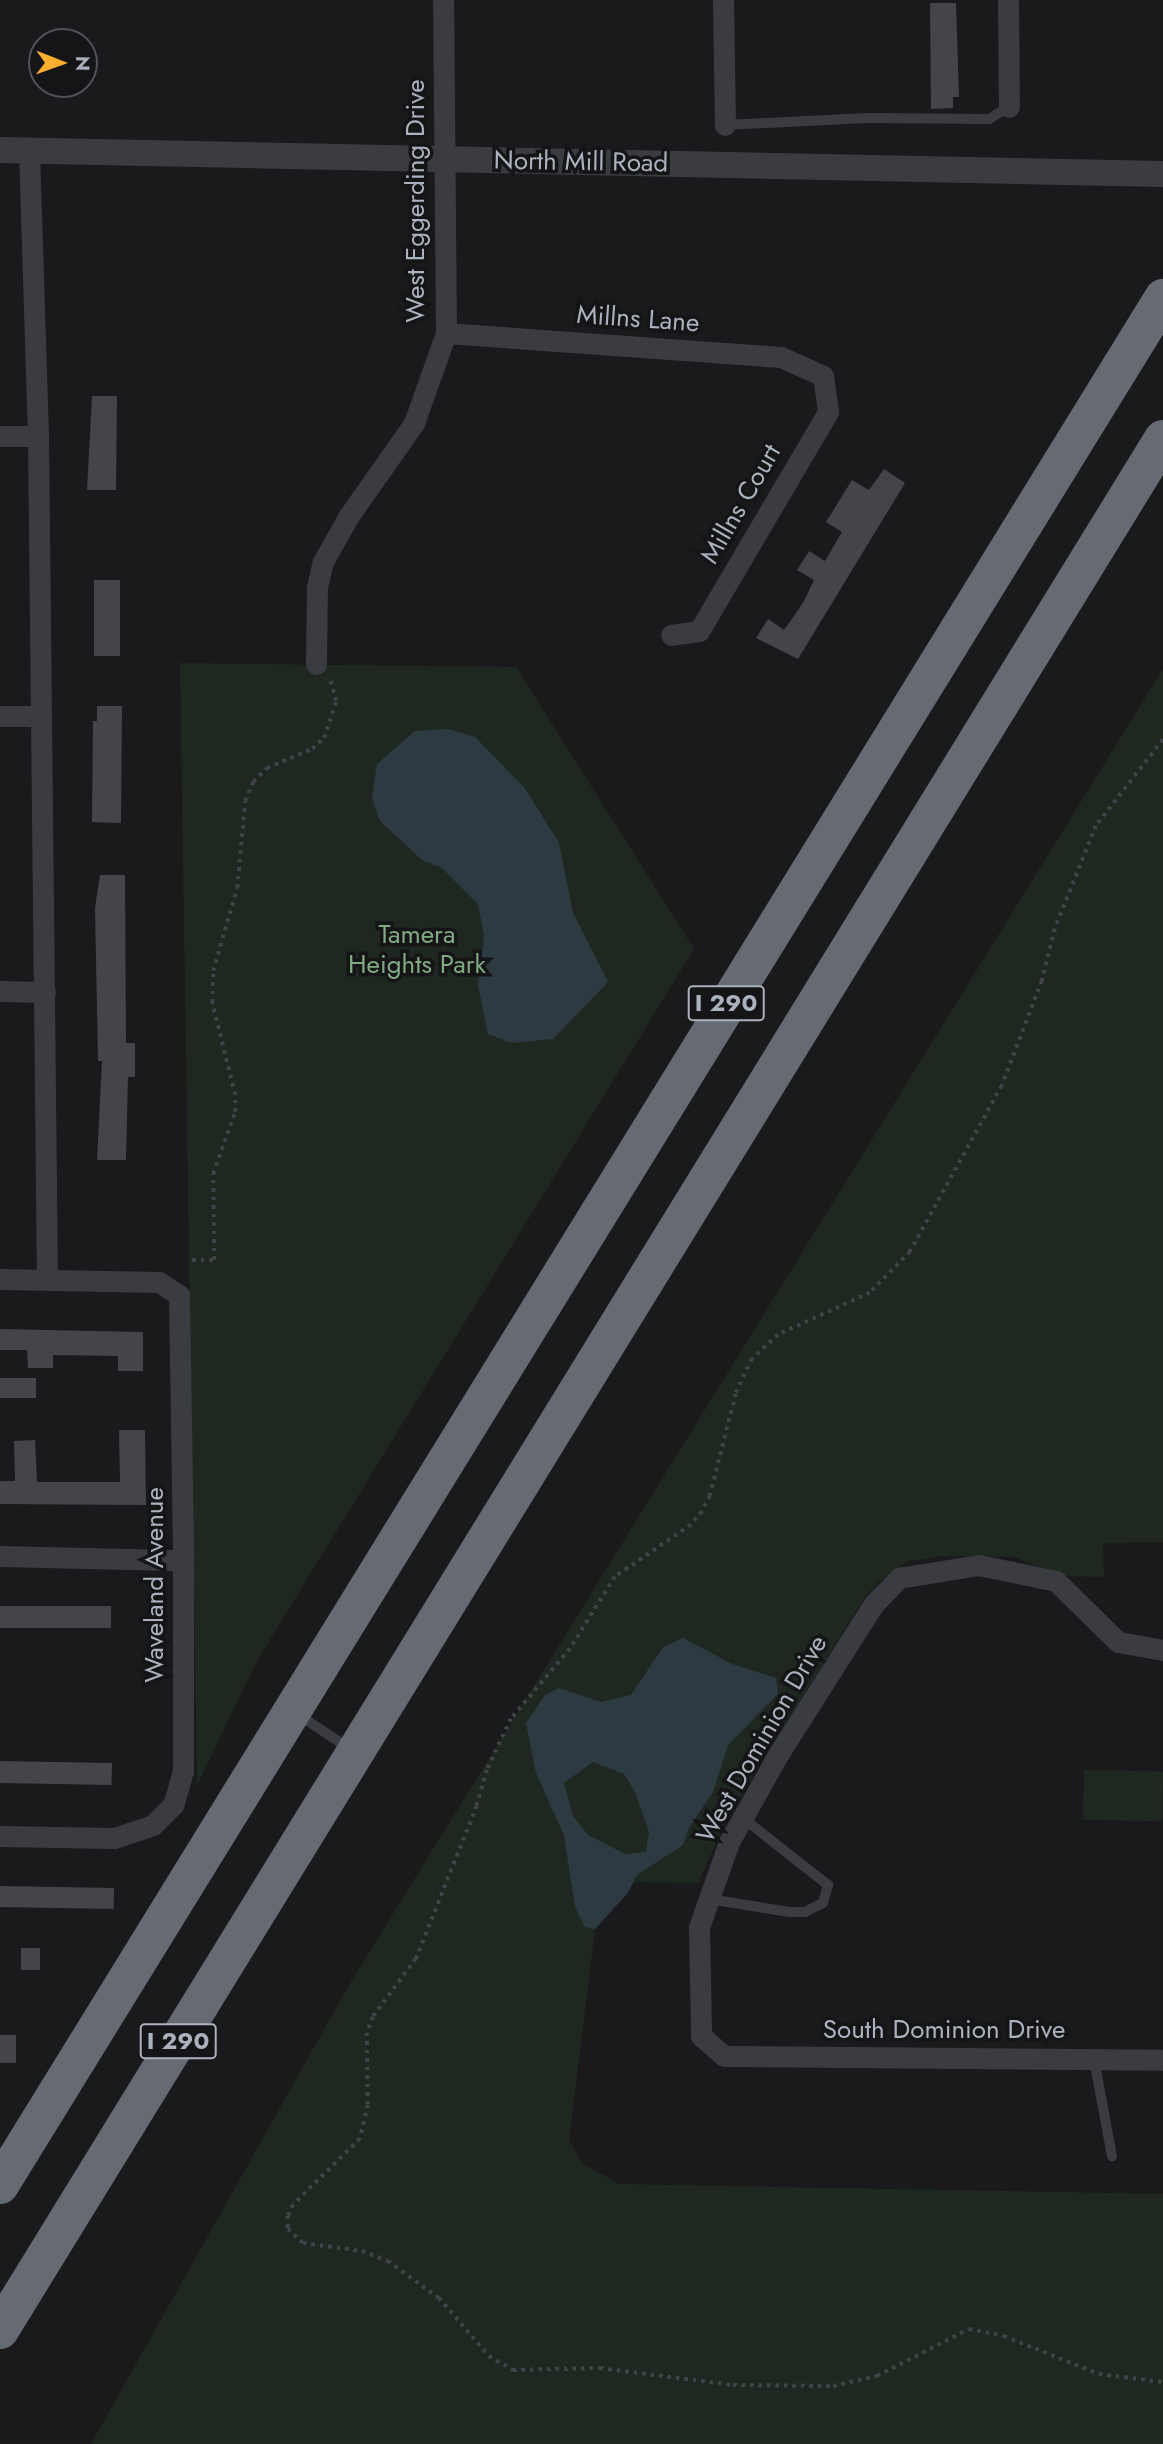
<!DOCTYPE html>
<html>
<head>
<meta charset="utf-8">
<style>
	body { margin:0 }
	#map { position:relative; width:1163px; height:2444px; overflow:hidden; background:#1a1a1c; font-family:Jost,sans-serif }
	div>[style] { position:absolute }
	.green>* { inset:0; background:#1f2820; transform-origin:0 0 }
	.water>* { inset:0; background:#2e3a42 }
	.building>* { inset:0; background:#44454a; transform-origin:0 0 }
	.path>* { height:3.5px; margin-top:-1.75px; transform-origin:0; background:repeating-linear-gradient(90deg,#404349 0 3.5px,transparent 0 8.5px) }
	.service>* { height:10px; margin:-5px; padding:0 5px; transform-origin:5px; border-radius:5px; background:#3a3c42 }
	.minor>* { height:21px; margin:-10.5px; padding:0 10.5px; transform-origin:10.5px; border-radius:10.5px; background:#3a3c42 }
	.tertiary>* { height:26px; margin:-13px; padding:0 13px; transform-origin:13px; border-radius:13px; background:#3a3c42 }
	.motorway>* { height:38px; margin:-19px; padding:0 19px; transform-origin:19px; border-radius:19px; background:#666a73 }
	span { translate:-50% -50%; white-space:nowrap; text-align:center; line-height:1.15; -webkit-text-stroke:7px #151518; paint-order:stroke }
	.shield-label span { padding:2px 5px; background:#151518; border:2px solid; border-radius:5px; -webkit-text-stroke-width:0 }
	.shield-label { font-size:24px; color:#abb1bd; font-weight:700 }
	.street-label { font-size:26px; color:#abb1bd }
	.park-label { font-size:26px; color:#80aa81 }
	.north { position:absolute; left:28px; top:28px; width:70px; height:70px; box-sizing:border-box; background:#151518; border:2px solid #51535a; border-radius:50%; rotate:91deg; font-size:19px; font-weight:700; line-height:28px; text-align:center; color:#abb1bd }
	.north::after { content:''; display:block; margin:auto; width:24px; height:32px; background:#ffaf2f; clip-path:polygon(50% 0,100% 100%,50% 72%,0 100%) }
</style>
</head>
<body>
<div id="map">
	<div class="green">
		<div style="clip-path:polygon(180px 663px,516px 667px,694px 949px,258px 1659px,197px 1785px)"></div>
		<div style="clip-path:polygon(1163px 669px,1163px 1542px,1103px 1543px,1104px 1577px,1063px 1576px,1014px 1557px,944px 1556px,908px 1561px,879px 1582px,864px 1598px,728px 1817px,698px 1883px,634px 1882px,595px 1929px,569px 2140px,582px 2163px,619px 2184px,1163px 2194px,1163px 2444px,91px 2444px,349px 1985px)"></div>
		<div style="left:1084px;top:1770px;width:79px;height:50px;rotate:1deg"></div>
	</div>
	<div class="water">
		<div style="clip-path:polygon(448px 729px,475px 737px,524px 787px,559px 843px,573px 913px,608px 982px,553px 1039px,511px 1043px,488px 1034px,478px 985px,484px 936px,478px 904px,442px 868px,422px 860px,380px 821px,372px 798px,377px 764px,415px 731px)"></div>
		<div style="clip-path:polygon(evenodd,683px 1638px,732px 1664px,776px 1678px,778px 1694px,728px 1745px,713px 1792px,689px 1828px,683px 1845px,637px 1875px,627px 1894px,595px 1929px,585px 1927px,575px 1907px,564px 1835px,536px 1773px,526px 1723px,545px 1695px,559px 1688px,601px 1702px,631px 1695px,663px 1647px,683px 1638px,593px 1762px,624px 1774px,635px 1792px,649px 1832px,646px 1852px,625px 1854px,588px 1835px,573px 1816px,564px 1783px,593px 1762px)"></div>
	</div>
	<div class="building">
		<div style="clip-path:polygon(930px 3px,956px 3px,959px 97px,953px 97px,953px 108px,931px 109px)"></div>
		<div style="clip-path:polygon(92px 396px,117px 396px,116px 490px,87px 490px)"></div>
		<div style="clip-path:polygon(884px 469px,905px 483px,798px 659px,756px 638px,768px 619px,784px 630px,803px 603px,814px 580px,797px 570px,809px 551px,825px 561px,842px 532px,826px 522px,852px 480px,869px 490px)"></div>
		<div style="left:94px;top:580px;width:26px;height:76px"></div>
		<div style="clip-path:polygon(97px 706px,122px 706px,121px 823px,92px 822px,93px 721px,97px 721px)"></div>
		<div style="clip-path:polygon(100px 875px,125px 875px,126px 1043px,135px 1043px,135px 1077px,128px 1077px,126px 1160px,97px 1160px,102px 1061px,98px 1061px,95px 908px)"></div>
		<div style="clip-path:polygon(0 1329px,143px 1332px,143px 1371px,118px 1371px,118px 1356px,53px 1355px,53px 1368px,28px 1368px,27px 1350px,0 1350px)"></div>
		<div style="left:0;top:1378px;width:36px;height:20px"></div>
		<div style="clip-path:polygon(119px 1430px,145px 1430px,146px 1505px,0 1504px,0 1481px,15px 1481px,14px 1441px,35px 1440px,37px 1482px,120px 1482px)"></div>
		<div style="left:0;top:1606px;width:111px;height:22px"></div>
		<div style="left:0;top:1761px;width:112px;height:22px;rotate:1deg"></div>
		<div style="left:0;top:1886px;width:114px;height:21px;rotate:1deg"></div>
		<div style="left:21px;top:1948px;width:19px;height:22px"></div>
		<div style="left:0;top:2035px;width:16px;height:28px"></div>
	</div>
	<div class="path">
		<div style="left:1163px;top:740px;width:109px;rotate:127.9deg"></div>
		<div style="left:1096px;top:826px;width:111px;rotate:111.7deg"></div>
		<div style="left:1055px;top:929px;width:54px;rotate:104deg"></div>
		<div style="left:1042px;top:981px;width:112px;rotate:110.9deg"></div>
		<div style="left:1002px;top:1086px;width:190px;rotate:119deg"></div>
		<div style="left:910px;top:1252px;width:57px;rotate:134.3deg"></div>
		<div style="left:870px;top:1293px;width:101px;rotate:155.5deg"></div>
		<div style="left:778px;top:1335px;width:35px;rotate:137deg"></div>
		<div style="left:752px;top:1359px;width:38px;rotate:115deg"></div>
		<div style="left:736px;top:1394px;width:105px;rotate:104.3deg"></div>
		<div style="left:710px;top:1496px;width:18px;rotate:117deg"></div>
		<div style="left:702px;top:1512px;width:17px;rotate:130deg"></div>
		<div style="left:691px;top:1525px;width:92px;rotate:145.6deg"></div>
		<div style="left:615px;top:1577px;width:85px;rotate:122deg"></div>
		<div style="left:570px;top:1649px;width:92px;rotate:130.1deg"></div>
		<div style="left:511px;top:1719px;width:56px;rotate:115.2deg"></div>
		<div style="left:487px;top:1770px;width:37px;rotate:106deg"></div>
		<div style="left:477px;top:1806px;width:165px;rotate:111.7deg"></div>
		<div style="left:416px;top:1959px;width:72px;rotate:126.6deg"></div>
		<div style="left:373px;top:2017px;width:17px;rotate:111deg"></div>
		<div style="left:367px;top:2033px;width:72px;rotate:89.2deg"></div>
		<div style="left:368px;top:2105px;width:35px;rotate:103deg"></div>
		<div style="left:360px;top:2139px;width:94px;rotate:135.4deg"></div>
		<div style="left:293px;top:2205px;width:12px;rotate:114deg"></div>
		<div style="left:288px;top:2216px;width:13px;rotate:90deg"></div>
		<div style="left:288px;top:2229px;width:21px;rotate:43deg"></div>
		<div style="left:303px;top:2243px;width:60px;rotate:7.7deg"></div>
		<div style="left:362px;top:2251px;width:28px;rotate:21deg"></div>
		<div style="left:388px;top:2261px;width:63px;rotate:36deg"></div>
		<div style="left:439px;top:2298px;width:77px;rotate:49.2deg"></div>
		<div style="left:489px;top:2356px;width:28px;rotate:30deg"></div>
		<div style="left:513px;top:2370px;width:87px;rotate:-1.3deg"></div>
		<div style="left:600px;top:2368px;width:134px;rotate:7.3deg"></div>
		<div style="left:733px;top:2385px;width:100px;rotate:0.6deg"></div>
		<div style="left:833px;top:2386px;width:45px;rotate:-12.8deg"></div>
		<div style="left:877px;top:2376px;width:103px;rotate:-27.1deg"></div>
		<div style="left:969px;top:2329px;width:36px;rotate:11deg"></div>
		<div style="left:1004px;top:2336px;width:102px;rotate:21.8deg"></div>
		<div style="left:1099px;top:2374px;width:64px;rotate:7.1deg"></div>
		<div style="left:192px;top:1260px;width:22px"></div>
		<div style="left:214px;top:1260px;width:86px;rotate:-90.7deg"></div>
		<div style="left:213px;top:1174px;width:66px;rotate:-70.5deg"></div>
		<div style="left:235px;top:1112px;width:17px;rotate:-90deg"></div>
		<div style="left:235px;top:1095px;width:95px;rotate:-104deg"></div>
		<div style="left:212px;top:1003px;width:32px;rotate:-88deg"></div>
		<div style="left:213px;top:971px;width:86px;rotate:-73.9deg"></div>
		<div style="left:237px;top:888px;width:87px;rotate:-84.7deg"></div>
		<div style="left:245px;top:801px;width:21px;rotate:-67deg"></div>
		<div style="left:253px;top:782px;width:20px;rotate:-45deg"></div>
		<div style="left:267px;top:768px;width:49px;rotate:-22.9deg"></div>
		<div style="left:312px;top:749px;width:16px;rotate:-43deg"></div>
		<div style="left:324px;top:738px;width:39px;rotate:-72deg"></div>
		<div style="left:336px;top:701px;width:25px;rotate:-106deg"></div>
	</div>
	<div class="service">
		<div style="left:725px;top:125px;width:142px;rotate:-2.8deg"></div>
		<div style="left:867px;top:118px;width:122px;rotate:0.5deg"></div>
		<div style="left:989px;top:119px;width:23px;rotate:-31deg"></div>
		<div style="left:296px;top:1713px;width:65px;rotate:33.7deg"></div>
		<div style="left:709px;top:1899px;width:81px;rotate:9.2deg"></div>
		<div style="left:789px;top:1912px;width:16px"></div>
		<div style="left:805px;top:1912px;width:20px;rotate:-27deg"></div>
		<div style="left:823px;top:1903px;width:19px;rotate:-74deg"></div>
		<div style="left:828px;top:1885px;width:108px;rotate:-141.8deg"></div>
		<div style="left:1094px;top:2059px;width:99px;rotate:79.5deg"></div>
	</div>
	<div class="minor">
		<div style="left:723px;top:0;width:125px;rotate:89.1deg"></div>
		<div style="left:1008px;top:0;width:107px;rotate:89.5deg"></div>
		<div style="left:29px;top:151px;width:285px;rotate:88.2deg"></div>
		<div style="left:38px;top:436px;width:843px;rotate:89.39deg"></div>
		<div style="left:446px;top:333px;width:336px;rotate:4.1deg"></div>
		<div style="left:781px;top:357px;width:46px;rotate:24.3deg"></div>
		<div style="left:823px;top:376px;width:36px;rotate:82deg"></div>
		<div style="left:828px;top:412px;width:254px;rotate:120.5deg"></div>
		<div style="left:699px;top:631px;width:28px;rotate:172deg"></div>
		<div style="left:0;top:436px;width:38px"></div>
		<div style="left:316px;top:664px;width:77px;rotate:-89.3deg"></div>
		<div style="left:317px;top:587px;width:26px;rotate:-77deg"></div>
		<div style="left:323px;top:562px;width:51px;rotate:-60.9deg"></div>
		<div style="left:348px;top:517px;width:115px;rotate:-54.9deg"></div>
		<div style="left:414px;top:423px;width:96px;rotate:-70.4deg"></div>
		<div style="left:446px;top:333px;width:333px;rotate:-90.5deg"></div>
		<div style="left:0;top:716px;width:41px"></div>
		<div style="left:0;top:991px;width:45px;rotate:1.3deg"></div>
		<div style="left:0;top:1279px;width:159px;rotate:1.1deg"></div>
		<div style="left:159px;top:1282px;width:24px;rotate:33deg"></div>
		<div style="left:179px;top:1295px;width:265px;rotate:89.1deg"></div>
		<div style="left:183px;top:1560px;width:211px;rotate:90deg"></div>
		<div style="left:183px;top:1771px;width:35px;rotate:106deg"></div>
		<div style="left:173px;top:1805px;width:28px;rotate:135deg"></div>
		<div style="left:153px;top:1825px;width:41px;rotate:161.6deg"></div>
		<div style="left:114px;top:1838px;width:114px;rotate:-179deg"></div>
		<div style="left:0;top:1556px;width:183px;rotate:1.3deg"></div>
		<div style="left:1163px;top:1650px;width:46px;rotate:-169.9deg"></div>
		<div style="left:1118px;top:1642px;width:87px;rotate:-135.5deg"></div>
		<div style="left:1056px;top:1581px;width:79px;rotate:-168.3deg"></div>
		<div style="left:979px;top:1565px;width:81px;rotate:170.8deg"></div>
		<div style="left:899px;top:1578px;width:37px;rotate:134deg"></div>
		<div style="left:873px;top:1605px;width:175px;rotate:122.4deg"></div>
		<div style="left:779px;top:1753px;width:102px;rotate:119.3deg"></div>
		<div style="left:729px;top:1842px;width:90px;rotate:109.4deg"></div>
		<div style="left:699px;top:1927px;width:109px;rotate:88.9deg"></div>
		<div style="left:701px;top:2036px;width:30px;rotate:41deg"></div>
		<div style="left:724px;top:2056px;width:439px;rotate:0.5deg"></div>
	</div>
	<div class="tertiary">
		<div style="left:0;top:150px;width:1163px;rotate:1.18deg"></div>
	</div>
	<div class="motorway">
		<div style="left:0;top:2185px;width:2217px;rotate:-58.35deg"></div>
		<div style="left:0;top:2330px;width:2220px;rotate:-58.41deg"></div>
	</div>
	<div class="shield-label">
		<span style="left:726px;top:1003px">I 290</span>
		<span style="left:178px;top:2041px">I 290</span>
	</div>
	<div class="street-label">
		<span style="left:581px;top:162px;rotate:1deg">North Mill Road</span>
		<span style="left:416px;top:201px;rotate:-90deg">West Eggerding Drive</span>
		<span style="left:638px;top:319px;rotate:4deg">Millns Lane</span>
		<span style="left:741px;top:504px;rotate:-60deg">Millns Court</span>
		<span style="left:155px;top:1585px;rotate:-90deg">Waveland Avenue</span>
		<span style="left:762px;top:1739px;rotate:-60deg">West Dominion Drive</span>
		<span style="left:944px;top:2030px">South Dominion Drive</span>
	</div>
	<div class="park-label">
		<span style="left:417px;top:950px">Tamera<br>Heights Park</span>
	</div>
	<div class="north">N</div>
</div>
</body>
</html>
